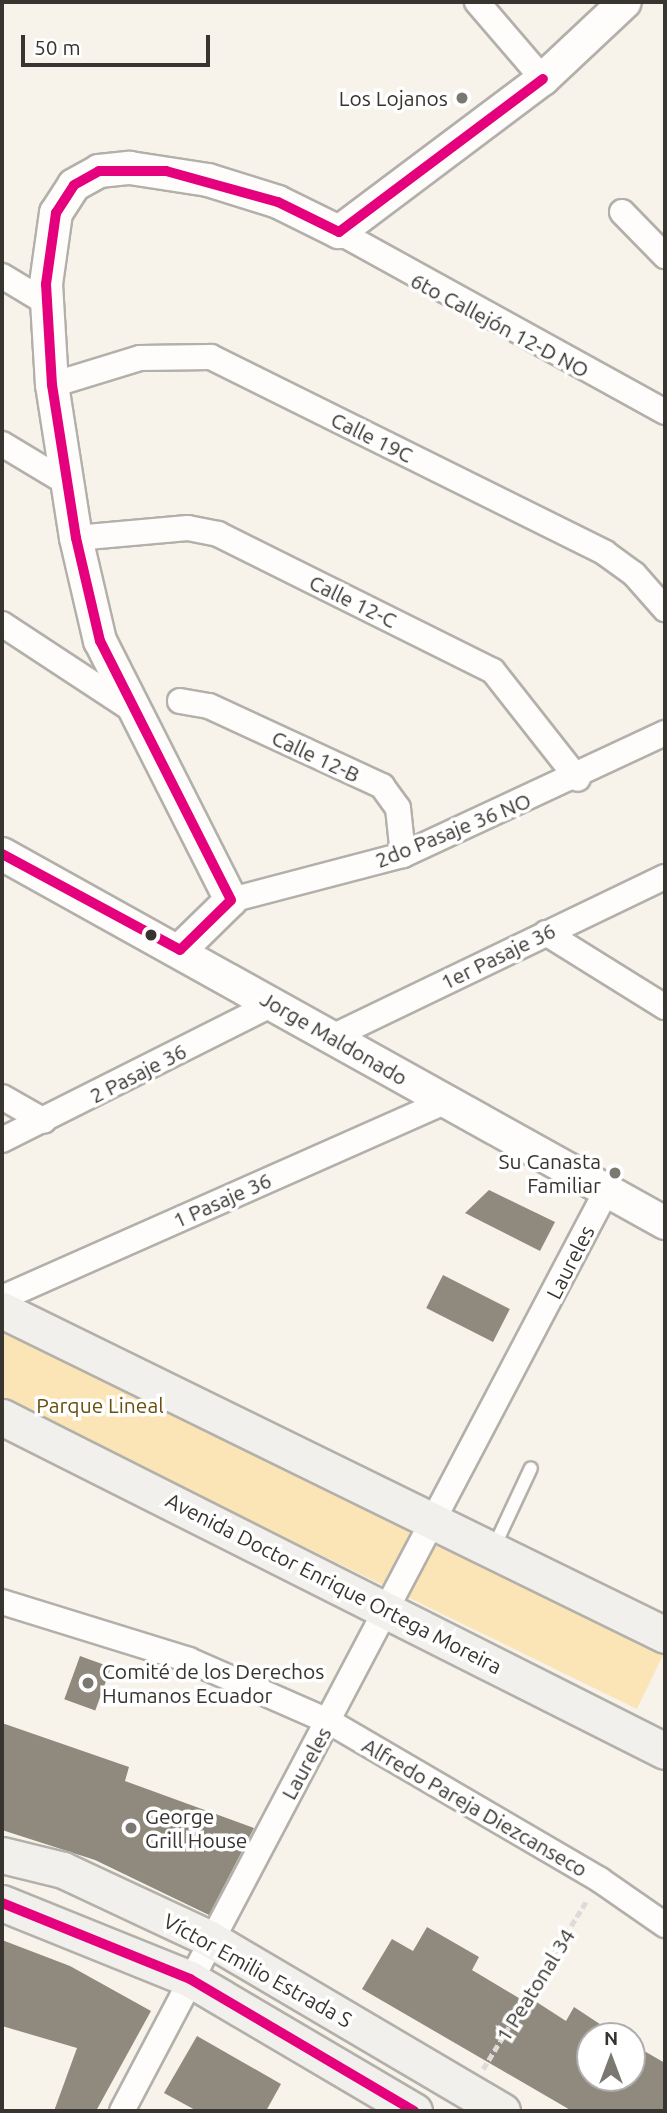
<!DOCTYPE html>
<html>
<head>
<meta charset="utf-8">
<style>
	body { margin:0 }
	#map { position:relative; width:667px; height:2113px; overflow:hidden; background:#f7f3eb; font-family:Ubuntu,sans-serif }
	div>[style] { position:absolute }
	.green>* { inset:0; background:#fbe5b7; transform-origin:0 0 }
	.building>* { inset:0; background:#8f8a7d; transform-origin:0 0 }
	.path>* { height:4.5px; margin-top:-2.25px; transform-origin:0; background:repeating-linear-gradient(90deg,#dddbd9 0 7px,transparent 0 10.5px) }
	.roads { filter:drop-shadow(2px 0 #b3b0aa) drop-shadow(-2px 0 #b3b0aa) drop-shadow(0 2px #b3b0aa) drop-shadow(0 -2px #b3b0aa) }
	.service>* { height:12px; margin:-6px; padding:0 6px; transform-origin:6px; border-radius:6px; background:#fefdfc }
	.minor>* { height:24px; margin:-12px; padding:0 12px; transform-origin:12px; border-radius:12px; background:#fefdfc }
	.tertiary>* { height:32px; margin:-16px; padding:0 16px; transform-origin:16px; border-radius:16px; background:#fefdfc }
	.secondary>* { height:35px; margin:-17.5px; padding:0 17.5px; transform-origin:17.5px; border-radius:17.5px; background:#f2f0ec }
	.bus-1>* { height:10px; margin:-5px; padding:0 5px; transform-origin:5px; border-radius:5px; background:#e5007d }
	.dots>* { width:19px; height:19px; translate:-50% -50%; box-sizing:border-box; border:4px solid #fff; border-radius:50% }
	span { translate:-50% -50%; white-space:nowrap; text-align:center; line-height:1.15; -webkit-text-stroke:7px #fff; paint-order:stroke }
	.poi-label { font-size:21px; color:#383530 }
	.right { translate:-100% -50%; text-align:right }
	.left { translate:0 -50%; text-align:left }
	.street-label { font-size:21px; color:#383530 }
	.park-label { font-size:21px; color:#6a500d }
	.frame { position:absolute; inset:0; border:4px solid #383530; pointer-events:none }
	.north { position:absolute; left:576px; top:2022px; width:70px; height:70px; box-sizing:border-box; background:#fff; border:2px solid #afaeac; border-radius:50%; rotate:0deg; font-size:19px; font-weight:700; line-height:28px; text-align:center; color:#383530 }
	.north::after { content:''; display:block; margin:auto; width:24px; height:32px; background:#7b7871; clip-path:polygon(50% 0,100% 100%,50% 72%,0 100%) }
	.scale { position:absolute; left:21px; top:35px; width:189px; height:32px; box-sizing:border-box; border:4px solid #383530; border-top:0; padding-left:9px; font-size:21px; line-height:24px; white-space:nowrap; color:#383530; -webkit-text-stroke:5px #fff; paint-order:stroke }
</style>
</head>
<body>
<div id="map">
	<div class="green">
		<div style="left:2px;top:1327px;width:738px;height:65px;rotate:26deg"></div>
	</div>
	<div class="building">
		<div style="clip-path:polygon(489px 1190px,555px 1222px,540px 1251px,465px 1213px)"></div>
		<div style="left:443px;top:1275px;width:75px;height:37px;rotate:27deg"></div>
		<div style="left:80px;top:1656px;width:33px;height:46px;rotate:20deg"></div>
		<div style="clip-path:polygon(2px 1723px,129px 1767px,125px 1781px,254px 1828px,209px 1915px,95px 1860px,2px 1830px)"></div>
		<div style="clip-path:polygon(427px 1927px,479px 1957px,472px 1970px,532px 2006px,535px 2001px,566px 2021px,574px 2007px,618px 2036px,590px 2036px,590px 2078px,632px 2078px,632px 2044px,665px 2063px,665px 2111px,572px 2111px,362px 1989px,392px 1939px,413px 1951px)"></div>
		<div style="clip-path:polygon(2px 1940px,70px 1966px,151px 2011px,96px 2111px,54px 2111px,77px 2048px,2px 2026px)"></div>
		<div style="clip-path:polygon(197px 2036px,281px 2084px,266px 2111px,197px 2111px,164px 2093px)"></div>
	</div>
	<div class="path">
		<div style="left:483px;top:2069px;width:198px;rotate:-58.4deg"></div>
	</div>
	<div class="roads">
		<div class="service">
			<div style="left:493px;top:1549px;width:89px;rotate:-64.9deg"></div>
		</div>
		<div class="minor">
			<div style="left:477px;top:2px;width:101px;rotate:49.4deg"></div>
			<div style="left:622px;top:212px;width:62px;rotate:45.7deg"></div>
			<div style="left:339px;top:232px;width:372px;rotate:28.9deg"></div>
			<div style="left:2px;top:276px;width:52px;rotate:31deg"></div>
			<div style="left:52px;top:385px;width:92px;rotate:-17.1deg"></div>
			<div style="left:140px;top:358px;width:71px;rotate:-0.8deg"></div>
			<div style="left:211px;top:357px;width:440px;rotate:26.4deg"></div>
			<div style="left:605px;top:553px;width:36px;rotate:36deg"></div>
			<div style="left:634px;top:574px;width:47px;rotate:48.5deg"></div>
			<div style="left:2px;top:444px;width:76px;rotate:31deg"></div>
			<div style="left:76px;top:538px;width:112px;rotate:-5.1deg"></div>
			<div style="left:188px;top:528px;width:31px;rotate:11deg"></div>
			<div style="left:218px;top:534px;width:307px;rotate:26.5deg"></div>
			<div style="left:493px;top:671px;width:137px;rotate:51.8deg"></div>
			<div style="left:2px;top:624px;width:157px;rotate:33.3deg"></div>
			<div style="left:180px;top:701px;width:29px;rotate:10deg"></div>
			<div style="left:209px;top:706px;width:191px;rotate:24.8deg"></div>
			<div style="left:382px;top:786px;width:27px;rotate:54deg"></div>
			<div style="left:398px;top:808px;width:47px;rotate:83.9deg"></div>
			<div style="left:231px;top:900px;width:178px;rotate:-14.7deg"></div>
			<div style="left:403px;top:855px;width:289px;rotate:-25deg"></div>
			<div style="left:546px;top:933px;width:140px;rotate:31.9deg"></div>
			<div style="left:332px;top:1037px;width:369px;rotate:-25.7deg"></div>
			<div style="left:2px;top:1097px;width:48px;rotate:29.7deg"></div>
			<div style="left:2px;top:1140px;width:305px;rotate:-26.7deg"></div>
			<div style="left:2px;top:1298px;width:482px;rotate:-23.9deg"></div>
			<div style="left:2px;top:1602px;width:196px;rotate:17.2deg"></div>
			<div style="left:189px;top:1660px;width:152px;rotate:23.7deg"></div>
			<div style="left:328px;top:1721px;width:315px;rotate:30.3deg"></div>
			<div style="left:600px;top:1880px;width:79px;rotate:34.7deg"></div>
			<div style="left:122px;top:2111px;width:1039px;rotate:-62.23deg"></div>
		</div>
		<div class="tertiary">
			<div style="left:2px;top:854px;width:759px;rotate:29.1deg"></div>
			<div style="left:180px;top:950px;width:71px;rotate:-44.4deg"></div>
			<div style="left:231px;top:900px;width:290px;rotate:-116.8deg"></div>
			<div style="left:100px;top:641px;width:106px;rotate:-103.1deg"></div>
			<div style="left:76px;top:538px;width:155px;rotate:-98.9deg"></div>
			<div style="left:52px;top:385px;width:101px;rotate:-93.4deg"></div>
			<div style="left:46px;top:284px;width:72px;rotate:-82deg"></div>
			<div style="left:56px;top:213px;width:33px;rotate:-57deg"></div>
			<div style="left:74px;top:185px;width:29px;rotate:-29deg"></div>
			<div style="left:99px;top:171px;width:31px;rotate:-6deg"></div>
			<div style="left:130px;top:168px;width:79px;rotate:8.7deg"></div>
			<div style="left:208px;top:180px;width:73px;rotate:17.4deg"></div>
			<div style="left:278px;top:202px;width:68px;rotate:26.2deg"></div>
			<div style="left:339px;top:232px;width:255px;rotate:-36.9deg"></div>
			<div style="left:543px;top:79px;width:112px;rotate:-43.2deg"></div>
		</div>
		<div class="secondary">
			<div style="left:2px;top:1310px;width:738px;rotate:26.11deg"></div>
			<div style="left:2px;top:1417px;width:742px;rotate:26.74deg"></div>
			<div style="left:2px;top:1855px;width:63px;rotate:13.8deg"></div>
			<div style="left:63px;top:1870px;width:162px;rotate:25.1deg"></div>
			<div style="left:210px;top:1939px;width:339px;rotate:30.5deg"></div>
			<div style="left:2px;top:1903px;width:203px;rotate:22deg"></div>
			<div style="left:190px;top:1979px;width:260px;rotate:30.5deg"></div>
		</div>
	</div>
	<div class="bus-1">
		<div style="left:2px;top:854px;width:202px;rotate:28.3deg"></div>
		<div style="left:180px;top:950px;width:71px;rotate:-44.4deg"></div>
		<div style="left:231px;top:900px;width:290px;rotate:-116.8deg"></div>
		<div style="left:100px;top:641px;width:106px;rotate:-103.1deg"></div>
		<div style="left:76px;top:538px;width:155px;rotate:-98.9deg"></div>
		<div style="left:52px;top:385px;width:101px;rotate:-93.4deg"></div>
		<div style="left:46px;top:284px;width:72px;rotate:-82deg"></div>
		<div style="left:56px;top:213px;width:33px;rotate:-57deg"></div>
		<div style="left:74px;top:185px;width:29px;rotate:-29deg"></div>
		<div style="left:99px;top:171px;width:67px"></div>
		<div style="left:166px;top:171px;width:116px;rotate:15.5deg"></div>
		<div style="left:278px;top:202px;width:68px;rotate:26.2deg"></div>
		<div style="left:339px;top:232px;width:255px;rotate:-36.9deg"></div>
		<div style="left:2px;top:1903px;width:203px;rotate:22deg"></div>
		<div style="left:190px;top:1979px;width:260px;rotate:30.5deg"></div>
	</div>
	<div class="dots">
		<div style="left:462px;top:98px;background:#7b7871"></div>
		<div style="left:151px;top:935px;background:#383530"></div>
		<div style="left:615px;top:1173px;background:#7b7871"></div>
		<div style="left:88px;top:1683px;background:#7b7871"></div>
		<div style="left:131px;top:1828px;background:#7b7871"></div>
	</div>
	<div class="poi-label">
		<span class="right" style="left:448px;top:98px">Los Lojanos</span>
		<span class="right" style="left:601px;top:1173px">Su Canasta<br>Familiar</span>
		<span class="left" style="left:102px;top:1683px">Comité de los Derechos<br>Humanos Ecuador</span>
		<span class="left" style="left:145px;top:1828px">George<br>Grill House</span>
	</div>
	<div class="street-label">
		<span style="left:500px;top:325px;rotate:28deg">6to Callejón 12-D NO</span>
		<span style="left:372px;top:437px;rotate:26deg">Calle 19C</span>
		<span style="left:353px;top:601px;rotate:26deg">Calle 12-C</span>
		<span style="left:316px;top:756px;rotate:25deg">Calle 12-B</span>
		<span style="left:453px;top:830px;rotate:-22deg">2do Pasaje 36 NO</span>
		<span style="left:498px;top:956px;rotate:-26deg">1er Pasaje 36</span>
		<span style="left:334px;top:1038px;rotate:30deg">Jorge Maldonado</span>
		<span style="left:138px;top:1073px;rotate:-27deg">2 Pasaje 36</span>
		<span style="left:222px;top:1200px;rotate:-24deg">1 Pasaje 36</span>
		<span style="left:570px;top:1262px;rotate:-63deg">Laureles</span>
		<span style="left:334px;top:1583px;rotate:27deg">Avenida Doctor Enrique Ortega Moreira</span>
		<span style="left:306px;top:1763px;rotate:-61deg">Laureles</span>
		<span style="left:475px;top:1807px;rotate:30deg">Alfredo Pareja Diezcanseco</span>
		<span style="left:258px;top:1970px;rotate:29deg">Víctor Emilio Estrada S</span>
		<span style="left:535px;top:1985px;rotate:-58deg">1 Peatonal 34</span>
	</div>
	<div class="park-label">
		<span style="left:100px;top:1405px">Parque Lineal</span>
	</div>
	<div class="frame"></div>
	<div class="north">N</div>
	<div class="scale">50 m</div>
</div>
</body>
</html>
